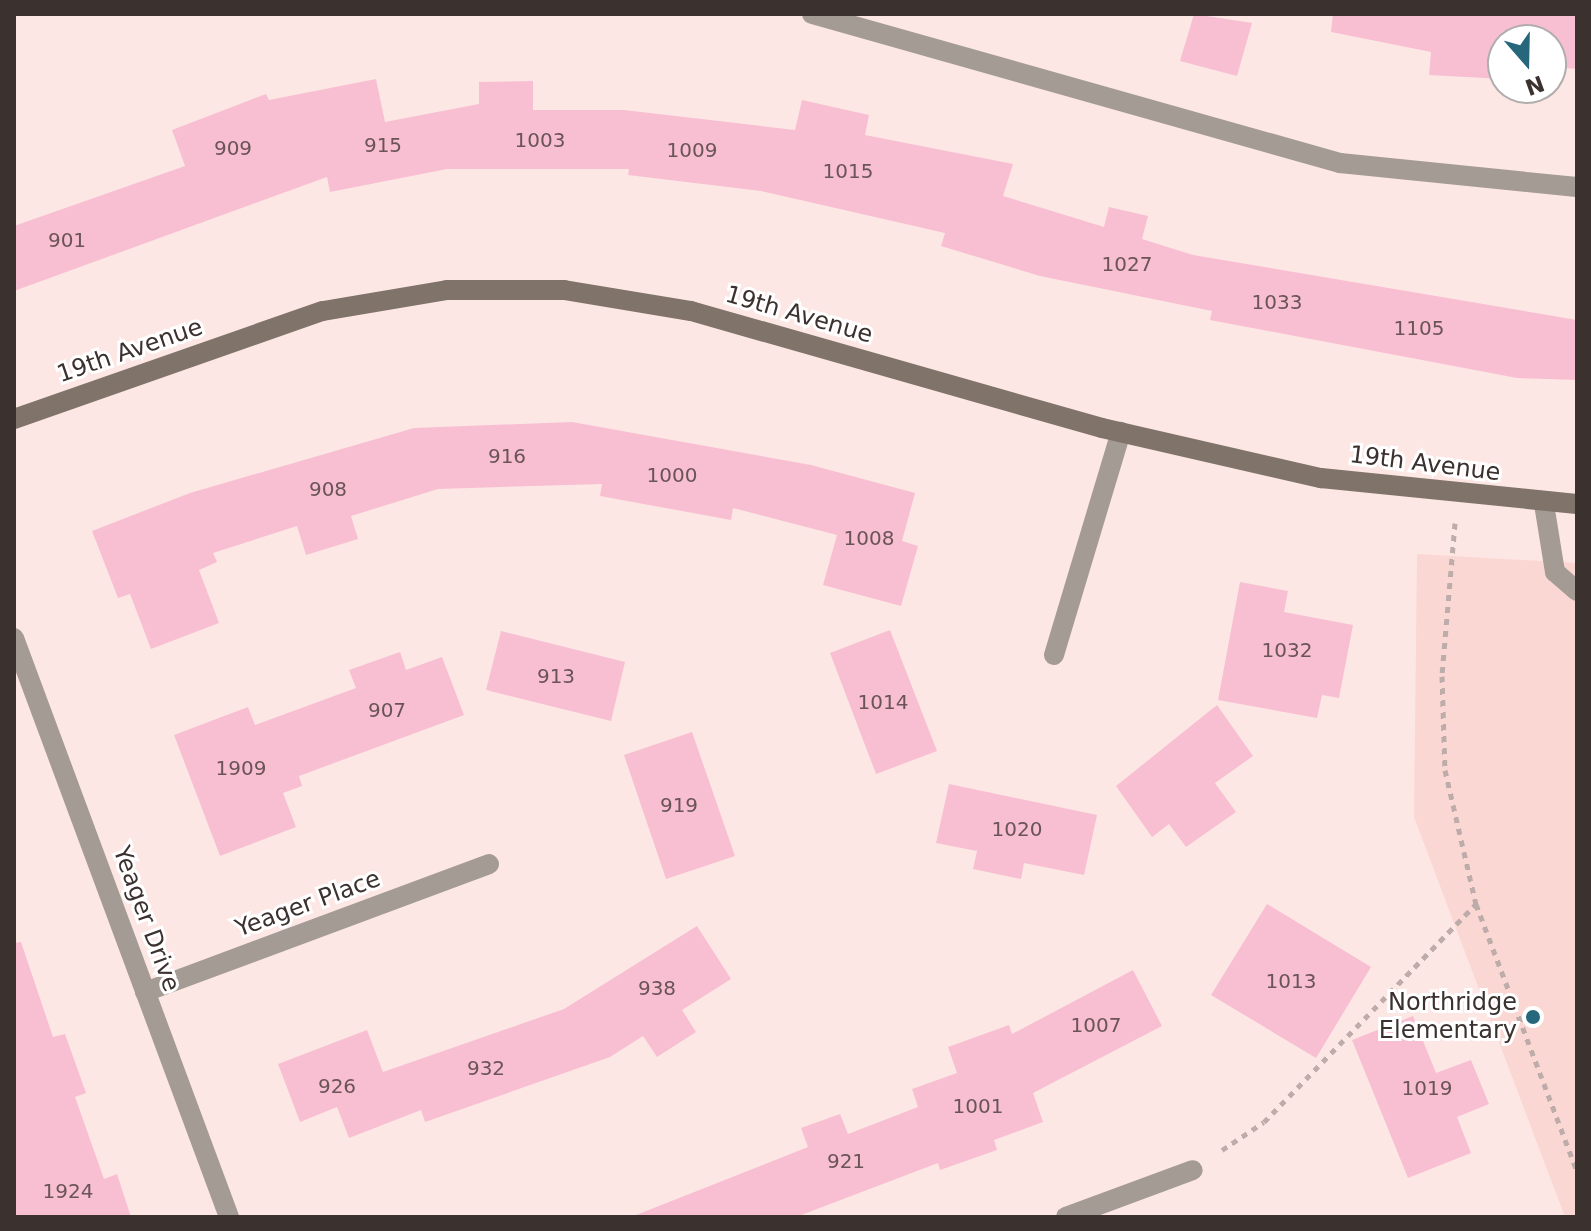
<!DOCTYPE html>
<style>
body{margin:0}
#map{position:relative;width:1591px;height:1231px;overflow:hidden;background:#fde7e4;font-family:"DejaVu Sans",sans-serif}
div>[style]{position:absolute}
.built>*{inset:0;background:#fad7d2}
.building>*{inset:0;background:#f8bfd3}
.path>*{height:5px;margin-top:-2.5px;transform-origin:0;background:repeating-linear-gradient(90deg,#beacaa 0 6px,transparent 0 12px)}
.lane>*{height:20px;margin:-10px;padding:0 10px;transform-origin:10px;border-radius:10px;background:#a39b94}
.street>*{height:20px;margin:-10px;padding:0 10px;transform-origin:10px;border-radius:10px;background:#a39b94}
.secondary>*{height:20px;margin:-10px;padding:0 10px;transform-origin:10px;border-radius:10px;background:#7f736a}
.dots>*{width:22px;height:22px;translate:-50% -50%;box-sizing:border-box;border:4px solid #fff;border-radius:50%}
span{translate:-50% -50%;white-space:nowrap;text-align:center;line-height:1.15;-webkit-text-stroke:6px #fff;paint-order:stroke}
.number-label{font-size:20px;color:#6a5458}
.number-label span{-webkit-text-stroke-width:0}
.street-label{font-size:24px;color:#3b312f}
.poi-label{font-size:24px;color:#3b312f}
.right{translate:-100% -50%;text-align:right}
.frame{position:absolute;inset:0;border:16px solid #3b312f;pointer-events:none}
.north{position:absolute;left:1487px;top:24px;width:80px;height:80px;box-sizing:border-box;background:#fff;border:2px solid #b1adac;border-radius:50%;rotate:160deg;font-size:22px;font-weight:700;line-height:32px;text-align:center;color:#3b312f}
.north::after{content:'';display:block;margin:auto;width:28px;height:36px;background:#26677b;clip-path:polygon(50% 0,100% 100%,50% 72%,0 100%)}
</style>
<div id="map">
<div class="built">
<i style="clip-path:polygon(1417px 554px,1577px 563px,1577px 1217px,1565px 1217px,1414px 817px)"></i>
</div>
<div class="building">
<i style="clip-path:polygon(1194px 14px,1252px 23px,1237px 76px,1180px 61px)"></i>
<i style="clip-path:polygon(1333px 14px,1577px 14px,1577px 69px,1551px 67px,1551px 40px,1503px 40px,1503px 79px,1429px 75px,1431px 52px,1331px 32px)"></i>
<i style="clip-path:polygon(376px 79px,385px 122px,479px 104px,479px 82px,533px 81px,533px 110px,624px 110px,795px 130px,802px 100px,869px 115px,865px 135px,1013px 164px,1003px 196px,1104px 227px,1109px 207px,1148px 216px,1142px 239px,1193px 255px,1577px 320px,1577px 380px,1517px 378px,1210px 320px,1212px 311px,1040px 276px,941px 246px,945px 233px,761px 191px,628px 175px,629px 169px,447px 169px,330px 192px,327px 177px,14px 291px,14px 226px,185px 166px,172px 130px,266px 94px,269px 100px)"></i>
<i style="clip-path:polygon(572px 422px,811px 465px,915px 493px,902px 541px,918px 546px,901px 606px,823px 585px,837px 535px,733px 508px,731px 520px,600px 496px,602px 484px,438px 489px,351px 516px,358px 539px,306px 555px,297px 526px,213px 553px,217px 562px,199px 570px,219px 623px,151px 649px,130px 594px,118px 598px,92px 531px,190px 493px,414px 428px)"></i>
<i style="clip-path:polygon(1240px 582px,1288px 591px,1284px 612px,1353px 625px,1339px 698px,1322px 695px,1317px 718px,1218px 700px)"></i>
<i style="clip-path:polygon(890px 630px,937px 751px,876px 774px,830px 653px)"></i>
<i style="clip-path:polygon(501px 631px,625px 662px,611px 721px,486px 690px)"></i>
<i style="clip-path:polygon(400px 652px,406px 670px,442px 657px,464px 715px,299px 776px,302px 786px,283px 793px,296px 827px,220px 856px,174px 735px,248px 707px,255px 725px,356px 688px,349px 670px)"></i>
<i style="clip-path:polygon(1217px 705px,1253px 756px,1215px 783px,1236px 812px,1186px 847px,1169px 824px,1152px 837px,1116px 786px)"></i>
<i style="clip-path:polygon(692px 732px,735px 856px,666px 879px,624px 755px)"></i>
<i style="clip-path:polygon(949px 784px,1097px 815px,1084px 875px,1024px 863px,1021px 879px,973px 869px,977px 851px,936px 843px)"></i>
<i style="clip-path:polygon(1267px 904px,1371px 967px,1316px 1058px,1211px 995px)"></i>
<i style="clip-path:polygon(697px 926px,731px 979px,682px 1010px,696px 1032px,657px 1057px,643px 1036px,610px 1057px,425px 1122px,421px 1110px,349px 1138px,337px 1107px,300px 1122px,278px 1064px,367px 1030px,383px 1072px,564px 1009px)"></i>
<i style="clip-path:polygon(21px 942px,53px 1037px,65px 1034px,86px 1093px,75px 1097px,104px 1179px,117px 1174px,131px 1217px,14px 1217px,14px 943px)"></i>
<i style="clip-path:polygon(1133px 970px,1162px 1026px,1033px 1093px,1043px 1122px,994px 1140px,997px 1150px,940px 1170px,938px 1163px,796px 1217px,631px 1217px,808px 1147px,801px 1128px,840px 1114px,848px 1134px,918px 1107px,912px 1089px,957px 1073px,948px 1047px,1009px 1025px,1012px 1034px)"></i>
<i style="clip-path:polygon(1413px 1016px,1436px 1073px,1471px 1060px,1489px 1104px,1457px 1117px,1471px 1153px,1408px 1178px,1352px 1040px)"></i>
</div>
<div class="path">
<i style="left:1455px;top:523px;width:154px;rotate:94.9deg"></i>
<i style="left:1442px;top:676px;width:94px;rotate:88.2deg"></i>
<i style="left:1445px;top:770px;width:138px;rotate:77deg"></i>
<i style="left:1476px;top:904px;width:285px;rotate:69.3deg"></i>
<i style="left:1222px;top:1150px;width:50px;rotate:-33.7deg"></i>
<i style="left:1264px;top:1122px;width:304px;rotate:-45.8deg"></i>
</div>
<div class="lane">
<i style="left:812px;top:14px;width:549px;rotate:15.76deg"></i>
<i style="left:1340px;top:163px;width:238px;rotate:5.8deg"></i>
<i style="left:1544px;top:504px;width:69px;rotate:80.8deg"></i>
<i style="left:1555px;top:572px;width:29px;rotate:41deg"></i>
</div>
<div class="street">
<i style="left:14px;top:638px;width:618px;rotate:69.63deg"></i>
<i style="left:1054px;top:655px;width:233px;rotate:-73.3deg"></i>
<i style="left:145px;top:992px;width:367px;rotate:-20.4deg"></i>
<i style="left:1066px;top:1217px;width:135px;rotate:-20.3deg"></i>
</div>
<div class="secondary">
<i style="left:14px;top:419px;width:327px;rotate:-19.3deg"></i>
<i style="left:323px;top:311px;width:126px;rotate:-9.6deg"></i>
<i style="left:447px;top:290px;width:117px"></i>
<i style="left:564px;top:290px;width:129px;rotate:9.4deg"></i>
<i style="left:691px;top:311px;width:427px;rotate:15.9deg"></i>
<i style="left:1102px;top:428px;width:225px;rotate:12.9deg"></i>
<i style="left:1321px;top:478px;width:257px;rotate:5.8deg"></i>
</div>
<div class="dots">
<i style="left:1533px;top:1017px;background:#26677b"></i>
</div>
<div class="number-label">
<span style="left:540px;top:140px">1003</span>
<span style="left:383px;top:145px">915</span>
<span style="left:233px;top:148px">909</span>
<span style="left:692px;top:150px">1009</span>
<span style="left:848px;top:171px">1015</span>
<span style="left:67px;top:240px">901</span>
<span style="left:1127px;top:264px">1027</span>
<span style="left:1277px;top:302px">1033</span>
<span style="left:1419px;top:328px">1105</span>
<span style="left:507px;top:456px">916</span>
<span style="left:672px;top:475px">1000</span>
<span style="left:328px;top:489px">908</span>
<span style="left:869px;top:538px">1008</span>
<span style="left:1287px;top:650px">1032</span>
<span style="left:556px;top:676px">913</span>
<span style="left:883px;top:702px">1014</span>
<span style="left:387px;top:710px">907</span>
<span style="left:241px;top:768px">1909</span>
<span style="left:679px;top:805px">919</span>
<span style="left:1017px;top:829px">1020</span>
<span style="left:1291px;top:981px">1013</span>
<span style="left:657px;top:988px">938</span>
<span style="left:1096px;top:1025px">1007</span>
<span style="left:486px;top:1068px">932</span>
<span style="left:337px;top:1086px">926</span>
<span style="left:1427px;top:1088px">1019</span>
<span style="left:978px;top:1106px">1001</span>
<span style="left:846px;top:1161px">921</span>
<span style="left:68px;top:1191px">1924</span>
</div>
<div class="street-label">
<span style="left:799px;top:315px;rotate:16deg">19th Avenue</span>
<span style="left:130px;top:351px;rotate:-19deg">19th Avenue</span>
<span style="left:1425px;top:464px;rotate:7deg">19th Avenue</span>
<span style="left:308px;top:904px;rotate:-20deg">Yeager Place</span>
<span style="left:146px;top:919px;rotate:70deg">Yeager Drive</span>
</div>
<div class="poi-label">
<span class="right" style="left:1517px;top:1017px">Northridge<br>Elementary</span>
</div>
<div class="frame"></div>
<div class="north">N</div>
</div>
